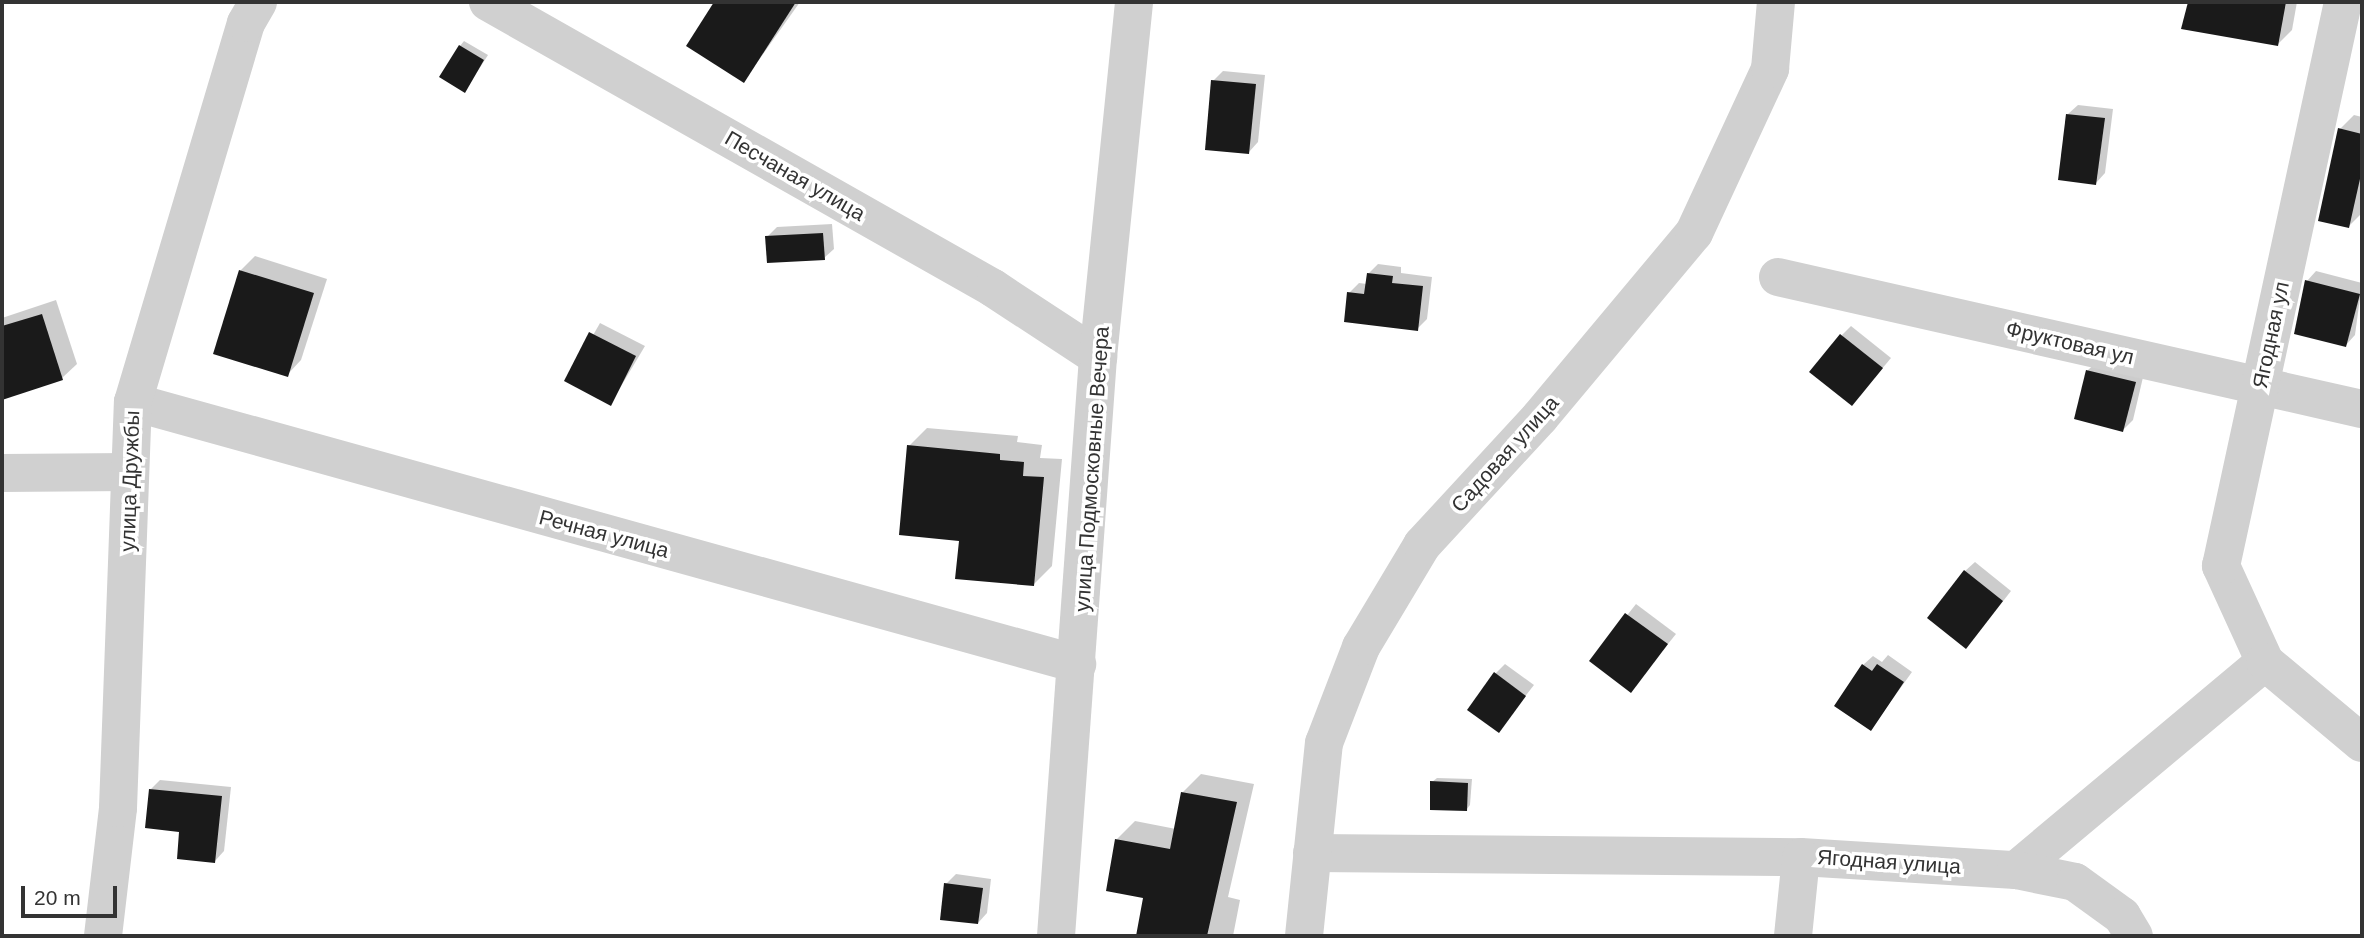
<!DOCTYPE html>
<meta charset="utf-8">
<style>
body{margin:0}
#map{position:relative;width:2364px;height:938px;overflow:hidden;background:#fff;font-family:Helvetica,sans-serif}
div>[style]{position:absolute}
.shadow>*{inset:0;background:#0003}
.building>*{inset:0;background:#1a1a1a}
.minor>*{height:38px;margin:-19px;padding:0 19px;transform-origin:19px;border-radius:19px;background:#d0d0d0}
span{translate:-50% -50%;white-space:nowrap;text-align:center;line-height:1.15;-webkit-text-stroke:7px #fff;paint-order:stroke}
.street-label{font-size:21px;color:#333}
.frame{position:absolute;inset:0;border:4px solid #333;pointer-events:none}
.scale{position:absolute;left:21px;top:886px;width:96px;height:32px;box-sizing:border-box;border:4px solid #333;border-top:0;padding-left:9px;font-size:21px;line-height:24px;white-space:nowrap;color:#333;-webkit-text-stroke:5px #fff;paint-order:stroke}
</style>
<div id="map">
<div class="shadow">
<i style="clip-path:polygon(717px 2px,800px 2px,744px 81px,689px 45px)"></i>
<i style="clip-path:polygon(2189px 2px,2297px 2px,2292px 30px,2278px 44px,2184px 28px)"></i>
<i style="clip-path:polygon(464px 41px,488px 55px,465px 91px,460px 46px)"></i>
<i style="clip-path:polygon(1223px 71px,1265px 75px,1258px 142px,1249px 152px,1213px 81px)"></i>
<i style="clip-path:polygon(2078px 105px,2113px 109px,2105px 173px,2096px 183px,2068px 114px)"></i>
<i style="clip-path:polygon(2354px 115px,2362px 117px,2362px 213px,2349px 226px,2340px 129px)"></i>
<i style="clip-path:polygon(832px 224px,834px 249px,824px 258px,767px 237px,777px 227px)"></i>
<i style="clip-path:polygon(255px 256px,327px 279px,301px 360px,287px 375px,215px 352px,241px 270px)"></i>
<i style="clip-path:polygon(1378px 264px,1401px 267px,1401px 273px,1432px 277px,1427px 319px,1417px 329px,1349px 293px,1359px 283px,1367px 284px,1368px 274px)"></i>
<i style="clip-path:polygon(2316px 271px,2362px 283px,2355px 335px,2346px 345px,2307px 281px)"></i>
<i style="clip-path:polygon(56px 300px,77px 364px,62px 378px,2px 398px,2px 318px)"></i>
<i style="clip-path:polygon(600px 323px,645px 346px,611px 403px,567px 381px)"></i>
<i style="clip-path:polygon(1851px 326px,1891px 358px,1861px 394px,1842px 335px)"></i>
<i style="clip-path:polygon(2098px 361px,2144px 373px,2133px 420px,2123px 430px,2076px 418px,2088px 370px)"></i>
<i style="clip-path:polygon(927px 428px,1018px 436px,1017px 442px,1042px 445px,1040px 458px,1062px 459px,1052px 566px,1034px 584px,961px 539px,909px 446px)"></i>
<i style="clip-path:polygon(1975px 562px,2011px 591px,1975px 637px,1965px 571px)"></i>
<i style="clip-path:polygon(1636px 604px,1676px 634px,1631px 690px,1591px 661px)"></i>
<i style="clip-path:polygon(1888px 655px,1912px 672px,1871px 729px,1863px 665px,1873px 656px,1882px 662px)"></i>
<i style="clip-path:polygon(1505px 664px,1534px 685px,1498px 731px,1495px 674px)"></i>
<i style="clip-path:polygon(1201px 774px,1254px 784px,1228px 897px,1240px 900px,1233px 936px,1137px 936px,1145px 896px,1117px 839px,1135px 821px,1176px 829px,1182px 793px)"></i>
<i style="clip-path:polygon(1437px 778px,1472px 779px,1470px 805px,1466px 810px,1432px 782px)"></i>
<i style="clip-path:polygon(160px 780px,231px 787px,224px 851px,215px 861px,151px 789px)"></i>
<i style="clip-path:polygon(956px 874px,991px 879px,987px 913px,978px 923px,946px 884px)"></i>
</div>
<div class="building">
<i style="clip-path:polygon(714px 2px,796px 2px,744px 83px,686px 46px)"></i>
<i style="clip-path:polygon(2188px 2px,2286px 2px,2278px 46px,2181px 29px)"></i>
<i style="clip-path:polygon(459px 45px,484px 60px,465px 93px,439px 77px)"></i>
<i style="clip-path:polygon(1211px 80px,1256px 84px,1249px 154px,1205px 150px)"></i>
<i style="clip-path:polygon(2066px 114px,2105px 118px,2096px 185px,2058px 180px)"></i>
<i style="clip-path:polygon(2338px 128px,2362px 134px,2362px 170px,2349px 228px,2318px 221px)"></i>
<i style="clip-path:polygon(823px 233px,825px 260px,767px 263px,765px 236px)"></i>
<i style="clip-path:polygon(239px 270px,314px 293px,288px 377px,213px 354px)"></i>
<i style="clip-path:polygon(1367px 273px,1393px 276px,1392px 283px,1423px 286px,1418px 331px,1344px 322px,1347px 292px,1364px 294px)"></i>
<i style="clip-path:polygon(2305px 280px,2360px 294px,2346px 347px,2294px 334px)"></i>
<i style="clip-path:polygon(42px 314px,63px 380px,2px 400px,2px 326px)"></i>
<i style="clip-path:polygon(589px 332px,636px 356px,611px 406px,564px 381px)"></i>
<i style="clip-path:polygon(1840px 334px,1883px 368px,1852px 406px,1809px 372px)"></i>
<i style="clip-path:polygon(2086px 370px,2136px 382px,2123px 432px,2074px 419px)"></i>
<i style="clip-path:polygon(907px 445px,1000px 454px,1000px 460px,1024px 462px,1023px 476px,1044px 477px,1034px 586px,955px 579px,959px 541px,899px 535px)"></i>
<i style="clip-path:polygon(1964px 570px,2003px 601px,1966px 649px,1927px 618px)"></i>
<i style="clip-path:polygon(1625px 613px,1668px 644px,1631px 693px,1589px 661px)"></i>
<i style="clip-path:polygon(1862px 664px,1872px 671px,1877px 664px,1904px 682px,1871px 731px,1834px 706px)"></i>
<i style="clip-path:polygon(1494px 672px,1526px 696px,1499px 733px,1467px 710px)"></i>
<i style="clip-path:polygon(1430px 781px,1468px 783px,1467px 811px,1430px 810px)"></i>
<i style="clip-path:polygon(149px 789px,222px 796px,215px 863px,177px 859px,179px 832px,145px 828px)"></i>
<i style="clip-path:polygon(1181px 792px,1237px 802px,1207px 936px,1136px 936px,1143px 898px,1106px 891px,1115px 839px,1170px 849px)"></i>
<i style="clip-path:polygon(944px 883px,983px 888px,978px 924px,940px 920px)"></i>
</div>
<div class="minor">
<i style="left:488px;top:2px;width:580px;rotate:29.52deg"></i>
<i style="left:993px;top:288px;width:126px;rotate:33.3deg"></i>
<i style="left:1778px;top:277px;width:599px;rotate:12.74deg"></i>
<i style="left:133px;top:402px;width:980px;rotate:15.51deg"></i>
<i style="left:2px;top:473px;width:128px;rotate:-0.4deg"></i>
<i style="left:2265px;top:662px;width:106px;rotate:-114.6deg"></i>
<i style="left:2221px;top:566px;width:577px;rotate:-77.79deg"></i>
<i style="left:1312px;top:853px;width:489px;rotate:0.5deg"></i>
<i style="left:1801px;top:857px;width:215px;rotate:3.5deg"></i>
<i style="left:2016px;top:870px;width:324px;rotate:-39.9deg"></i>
<i style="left:2265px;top:662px;width:126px;rotate:39.9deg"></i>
<i style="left:2016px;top:870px;width:60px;rotate:11.5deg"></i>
<i style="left:2075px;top:882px;width:58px;rotate:35.9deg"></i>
<i style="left:2122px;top:916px;width:23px;rotate:59deg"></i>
<i style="left:103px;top:936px;width:129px;rotate:-83.3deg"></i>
<i style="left:118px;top:808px;width:406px;rotate:-87.9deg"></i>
<i style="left:133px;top:402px;width:395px;rotate:-73.4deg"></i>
<i style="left:246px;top:23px;width:24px;rotate:-60deg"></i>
<i style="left:1056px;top:936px;width:581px;rotate:-85.85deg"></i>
<i style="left:1098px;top:357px;width:357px;rotate:-84.2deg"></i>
<i style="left:1304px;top:936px;width:194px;rotate:-84.1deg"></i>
<i style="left:1324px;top:743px;width:103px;rotate:-68.9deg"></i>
<i style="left:1361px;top:647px;width:119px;rotate:-59.1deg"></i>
<i style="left:1422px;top:545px;width:174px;rotate:-47.3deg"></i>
<i style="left:1540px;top:417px;width:240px;rotate:-50.1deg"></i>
<i style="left:1694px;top:233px;width:181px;rotate:-65.1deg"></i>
<i style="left:1770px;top:69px;width:67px;rotate:-84.9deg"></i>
<i style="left:1793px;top:936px;width:79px;rotate:-84.2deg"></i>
</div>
<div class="street-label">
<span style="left:795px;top:176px;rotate:30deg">Песчаная улица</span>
<span style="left:2271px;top:335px;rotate:-78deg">Ягодная ул</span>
<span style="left:2070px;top:343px;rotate:13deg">Фруктовая ул</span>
<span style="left:1505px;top:454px;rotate:-48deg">Садовая улица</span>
<span style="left:1092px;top:469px;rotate:-86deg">улица Подмосковные Вечера</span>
<span style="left:130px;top:481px;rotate:-88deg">улица Дружбы</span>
<span style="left:604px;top:534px;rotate:15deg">Речная улица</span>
<span style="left:1889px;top:862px;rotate:4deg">Ягодная улица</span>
</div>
<div class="frame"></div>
<div class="scale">20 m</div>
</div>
